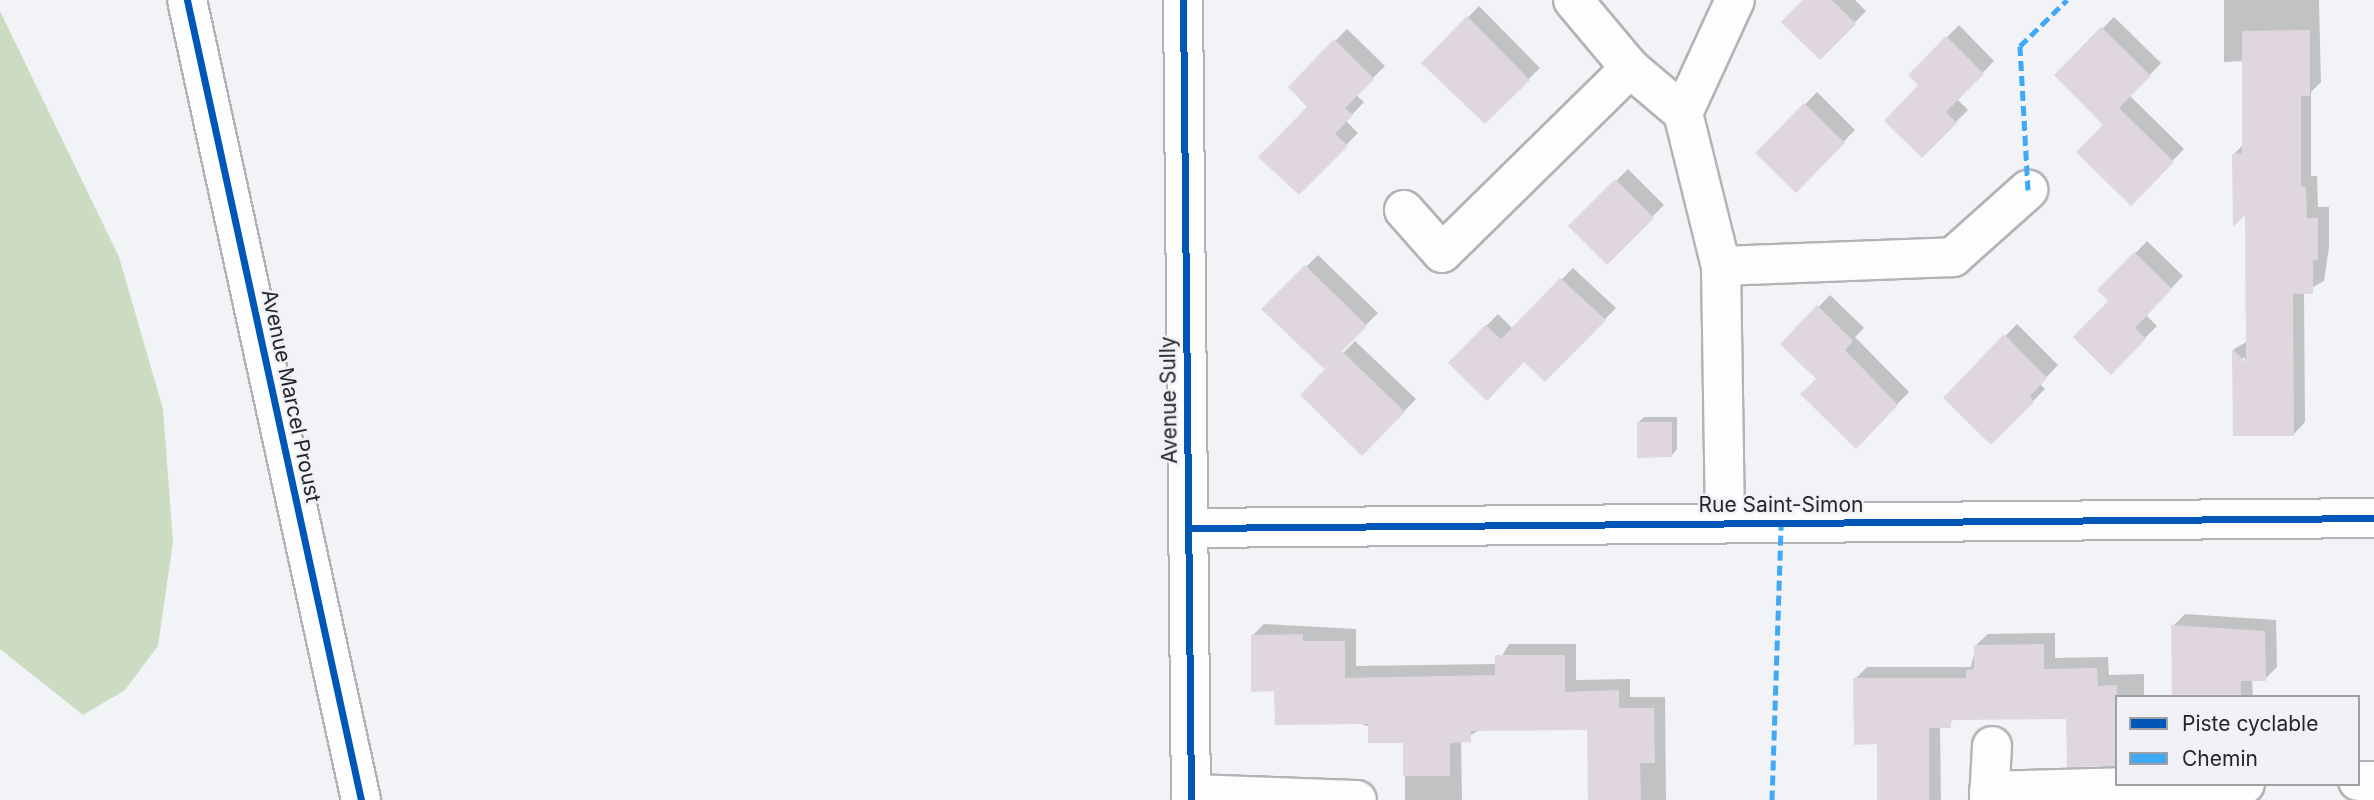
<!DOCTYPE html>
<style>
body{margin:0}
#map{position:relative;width:2374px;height:800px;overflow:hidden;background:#f1f3f6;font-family:Inter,sans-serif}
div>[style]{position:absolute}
.green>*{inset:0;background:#ccdcc3}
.shadow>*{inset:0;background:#0003}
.building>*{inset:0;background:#e0d6dd}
.roads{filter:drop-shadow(2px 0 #b2b3b5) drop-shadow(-2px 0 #b2b3b5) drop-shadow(0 2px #b2b3b5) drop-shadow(0 -2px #b2b3b5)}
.minor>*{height:38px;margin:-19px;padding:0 19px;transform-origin:19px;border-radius:19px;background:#fdfdfe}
.quiet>*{height:5px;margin-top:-2.5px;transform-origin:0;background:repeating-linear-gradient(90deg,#3fa9f5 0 10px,transparent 0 15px)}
.cycleway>*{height:7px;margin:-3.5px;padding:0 3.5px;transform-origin:3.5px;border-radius:3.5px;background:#0057b8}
span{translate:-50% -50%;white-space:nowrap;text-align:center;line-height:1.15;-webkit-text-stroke:5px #f0f2f7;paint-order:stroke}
.street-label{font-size:21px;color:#252628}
.legend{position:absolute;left:2115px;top:695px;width:245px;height:91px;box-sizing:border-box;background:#f0f2f7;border:2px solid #9fa0a4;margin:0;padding:9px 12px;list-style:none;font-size:21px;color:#252628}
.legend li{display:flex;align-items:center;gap:14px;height:35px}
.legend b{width:35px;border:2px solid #9fa0a4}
</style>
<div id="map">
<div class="green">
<i style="clip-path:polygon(0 11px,119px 257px,163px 409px,173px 542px,158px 646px,125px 690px,83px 715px,0 649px)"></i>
</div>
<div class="shadow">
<i style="clip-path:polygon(1806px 0,1855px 0,1866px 11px,1820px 58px)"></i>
<i style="clip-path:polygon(evenodd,2224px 0,2319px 0,2321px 82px,2311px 92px,2311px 176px,2317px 176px,2318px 207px,2329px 207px,2329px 247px,2324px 281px,2304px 292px,2305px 422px,2294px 434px,2235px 434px,2234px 349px,2248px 341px,2246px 212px,2234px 154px,2244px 144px,2244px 61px,2224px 62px,2224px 0,2243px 357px,2254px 367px,2243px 362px,2243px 357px)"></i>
<i style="clip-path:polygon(1479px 6px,1540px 68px,1485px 121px,1424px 63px)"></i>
<i style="clip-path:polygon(2114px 17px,2161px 63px,2130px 96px,2184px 149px,2131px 203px,2106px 125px,2056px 75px)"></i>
<i style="clip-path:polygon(1959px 25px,1994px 61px,1957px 99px,1968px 110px,1922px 156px,1921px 85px,1910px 75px)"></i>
<i style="clip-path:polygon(1347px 29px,1385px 66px,1356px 95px,1364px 102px,1346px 121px,1358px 133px,1299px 193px,1310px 107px,1290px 87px)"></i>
<i style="clip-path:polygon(1817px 92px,1855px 130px,1796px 190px,1758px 153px)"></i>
<i style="clip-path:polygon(1628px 169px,1664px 205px,1607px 262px,1571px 226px)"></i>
<i style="clip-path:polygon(2147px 241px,2183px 276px,2146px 315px,2157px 326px,2111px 372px,2110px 301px,2100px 290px)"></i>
<i style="clip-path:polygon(1318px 255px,1378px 313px,1324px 367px,1264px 309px)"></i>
<i style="clip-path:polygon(1573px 268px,1616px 308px,1545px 380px,1524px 360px,1450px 363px,1498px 314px,1513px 329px)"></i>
<i style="clip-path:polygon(1830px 295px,1864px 328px,1855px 337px,1909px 392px,1856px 446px,1818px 379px,1783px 344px)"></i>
<i style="clip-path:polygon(2017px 324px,2058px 365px,2040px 384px,2045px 389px,1991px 443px,1945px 398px)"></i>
<i style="clip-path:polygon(1355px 341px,1416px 399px,1362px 454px,1302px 395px)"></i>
<i style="clip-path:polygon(1644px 417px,1677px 417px,1677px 449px,1672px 455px,1638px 423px)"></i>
<i style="clip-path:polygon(2185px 614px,2276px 620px,2277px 667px,2265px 679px,2252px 679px,2253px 697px,2174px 697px,2173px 626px)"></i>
<i style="clip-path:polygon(1264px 624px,1356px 629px,1356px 666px,1497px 664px,1509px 644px,1576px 644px,1576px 680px,1630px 679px,1630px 697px,1665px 697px,1666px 800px,1589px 800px,1589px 728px,1482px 729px,1461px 740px,1462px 800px,1405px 800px,1405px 741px,1276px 690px,1252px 636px)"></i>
<i style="clip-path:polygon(2055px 633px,2055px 658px,2108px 657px,2109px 675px,2144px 674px,2144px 697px,2117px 697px,2068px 717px,1958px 718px,1940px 726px,1941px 800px,1879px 800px,1878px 742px,1855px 679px,1867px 667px,1971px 667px,1976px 645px,1988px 634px)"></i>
</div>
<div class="building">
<i style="clip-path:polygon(1803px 0,1832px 0,1856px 24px,1820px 60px,1781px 22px)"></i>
<i style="clip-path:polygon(1467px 16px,1530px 80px,1485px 124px,1421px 63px)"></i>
<i style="clip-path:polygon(2101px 27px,2151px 76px,2119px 108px,2174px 162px,2131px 206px,2076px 152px,2103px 125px,2054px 75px)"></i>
<i style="clip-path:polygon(2310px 30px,2310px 96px,2301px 96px,2301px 187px,2306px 187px,2307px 218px,2318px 218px,2318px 260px,2313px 260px,2313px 294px,2293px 294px,2294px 436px,2233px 436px,2232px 349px,2246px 362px,2245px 215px,2233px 227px,2232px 154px,2242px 153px,2242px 31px)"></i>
<i style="clip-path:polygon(1946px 36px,1984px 74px,1946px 112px,1957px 123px,1922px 158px,1884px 121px,1918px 85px,1908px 75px)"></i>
<i style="clip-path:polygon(1334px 39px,1374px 79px,1345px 108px,1353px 115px,1335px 134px,1348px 146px,1299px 195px,1258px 157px,1307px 107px,1288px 87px)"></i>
<i style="clip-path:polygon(1804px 103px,1845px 143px,1796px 193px,1755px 153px)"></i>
<i style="clip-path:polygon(1615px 179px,1654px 218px,1607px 265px,1568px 226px)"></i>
<i style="clip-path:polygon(2134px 252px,2172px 289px,2135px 328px,2146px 339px,2111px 375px,2073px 337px,2108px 301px,2097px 290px)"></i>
<i style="clip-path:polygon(1305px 265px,1367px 326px,1324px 369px,1261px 309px)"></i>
<i style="clip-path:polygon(1560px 278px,1606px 320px,1545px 382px,1524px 362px,1487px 401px,1448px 363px,1485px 325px,1501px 339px)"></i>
<i style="clip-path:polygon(1817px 305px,1853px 341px,1845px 350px,1898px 405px,1856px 449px,1800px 394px,1816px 379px,1780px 344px)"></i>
<i style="clip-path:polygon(2004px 334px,2047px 378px,2030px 396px,2034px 402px,1991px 445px,1943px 398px)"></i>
<i style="clip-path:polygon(1342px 351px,1405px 412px,1362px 456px,1300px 395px)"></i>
<i style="clip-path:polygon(1637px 422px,1672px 422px,1672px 457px,1637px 458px)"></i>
<i style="clip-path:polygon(2171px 625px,2265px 631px,2266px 681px,2241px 681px,2241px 697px,2172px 697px)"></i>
<i style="clip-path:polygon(1303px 634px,1303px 641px,1345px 641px,1345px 678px,1495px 675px,1495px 655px,1565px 655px,1565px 692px,1619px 690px,1619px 708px,1654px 708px,1655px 763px,1640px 763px,1641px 800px,1588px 800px,1587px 730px,1471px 731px,1471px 742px,1450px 743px,1450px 776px,1403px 776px,1403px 743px,1368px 743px,1368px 724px,1275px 725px,1274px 691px,1251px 692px,1251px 635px)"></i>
<i style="clip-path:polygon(2044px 644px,2044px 669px,2097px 668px,2098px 686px,2117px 685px,2117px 766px,2067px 767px,2066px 719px,1951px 720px,1951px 728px,1929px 728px,1929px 800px,1877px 800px,1877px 744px,1854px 745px,1853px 678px,1966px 678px,1966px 670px,1974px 669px,1974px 645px)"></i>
</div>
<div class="roads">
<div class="minor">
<i style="left:187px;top:0;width:819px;rotate:77.73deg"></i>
<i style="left:1183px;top:0;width:800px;rotate:89.43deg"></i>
<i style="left:1573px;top:0;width:89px;rotate:50deg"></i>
<i style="left:1630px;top:68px;width:70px;rotate:40.3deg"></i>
<i style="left:1683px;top:113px;width:158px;rotate:76.1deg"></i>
<i style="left:1721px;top:266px;width:256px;rotate:89.1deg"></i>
<i style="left:1683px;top:113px;width:124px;rotate:-65.3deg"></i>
<i style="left:1404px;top:210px;width:57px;rotate:48.5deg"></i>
<i style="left:1442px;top:253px;width:264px;rotate:-44.5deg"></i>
<i style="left:1721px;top:266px;width:232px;rotate:-2.2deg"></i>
<i style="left:1953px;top:257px;width:101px;rotate:-41.8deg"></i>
<i style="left:1188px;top:528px;width:1186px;rotate:-0.48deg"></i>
<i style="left:2358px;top:781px;width:16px"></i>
<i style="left:1989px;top:791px;width:256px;rotate:-1.6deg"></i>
<i style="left:1191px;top:794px;width:166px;rotate:2.1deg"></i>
<i style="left:1989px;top:800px;width:54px;rotate:-86.8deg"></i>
</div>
</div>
<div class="quiet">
<i style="left:2028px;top:190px;width:144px;rotate:-93.2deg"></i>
<i style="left:2020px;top:46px;width:66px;rotate:-44.4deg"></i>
<i style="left:1772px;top:800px;width:278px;rotate:-88.1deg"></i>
</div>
<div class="cycleway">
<i style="left:187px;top:0;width:819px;rotate:77.73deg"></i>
<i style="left:1183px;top:0;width:800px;rotate:89.43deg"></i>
<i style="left:1188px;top:528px;width:1186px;rotate:-0.48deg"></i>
</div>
<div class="street-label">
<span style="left:291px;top:396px;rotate:78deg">Avenue Marcel Proust</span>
<span style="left:1169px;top:400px;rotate:-91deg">Avenue Sully</span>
<span style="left:1781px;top:505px">Rue Saint-Simon</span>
</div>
<ul class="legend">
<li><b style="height:9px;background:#0057b8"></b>Piste cyclable</li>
<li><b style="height:9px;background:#3fa9f5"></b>Chemin</li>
</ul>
</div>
